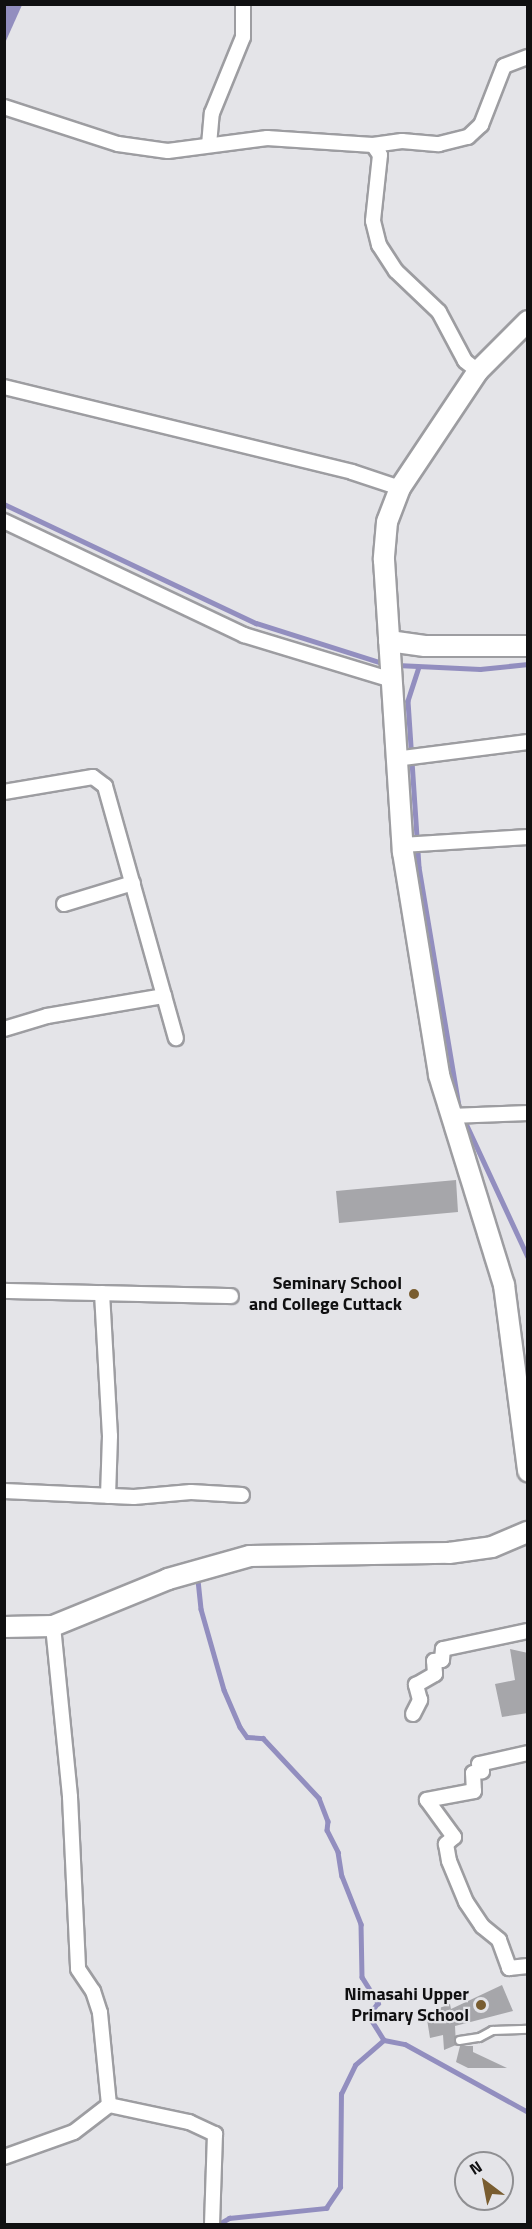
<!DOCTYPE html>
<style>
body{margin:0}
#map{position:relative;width:532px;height:2229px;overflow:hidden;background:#e4e4e8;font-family:"Titillium Web",sans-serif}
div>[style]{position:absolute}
.water>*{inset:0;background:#928ebf}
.stream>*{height:4.5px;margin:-2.25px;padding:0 2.25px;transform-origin:2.25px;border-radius:2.25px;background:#928ebf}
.building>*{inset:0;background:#a6a6aa}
.roads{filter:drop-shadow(2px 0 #9d9da1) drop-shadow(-2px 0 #9d9da1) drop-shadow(0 2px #9d9da1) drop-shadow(0 -2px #9d9da1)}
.lane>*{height:7px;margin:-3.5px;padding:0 3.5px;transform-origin:3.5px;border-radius:3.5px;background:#fff}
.street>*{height:14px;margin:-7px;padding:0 7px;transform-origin:7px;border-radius:7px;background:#fff}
.secondary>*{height:20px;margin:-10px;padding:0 10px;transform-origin:10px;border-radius:10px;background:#fff}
.dots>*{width:16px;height:16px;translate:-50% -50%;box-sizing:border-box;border:3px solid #e4e4e8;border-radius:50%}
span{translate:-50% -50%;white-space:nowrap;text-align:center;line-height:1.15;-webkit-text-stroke:4.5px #e4e4e8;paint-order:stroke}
.poi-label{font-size:18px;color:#101011;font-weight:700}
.right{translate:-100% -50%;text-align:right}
.frame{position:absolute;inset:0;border:6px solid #101011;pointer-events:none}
.north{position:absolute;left:454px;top:2151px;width:60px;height:60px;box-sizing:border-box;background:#e4e4e8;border:2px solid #8f8f92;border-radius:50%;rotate:328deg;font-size:16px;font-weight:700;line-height:24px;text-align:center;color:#101011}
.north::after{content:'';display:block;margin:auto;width:21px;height:27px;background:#795d30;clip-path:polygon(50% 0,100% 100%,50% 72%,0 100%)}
</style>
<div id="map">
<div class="water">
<i style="clip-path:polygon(5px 4px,22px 5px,5px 43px,4px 5px)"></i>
</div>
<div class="stream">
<i style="left:4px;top:504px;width:279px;rotate:25.3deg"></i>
<i style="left:256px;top:623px;width:135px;rotate:17.6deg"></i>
<i style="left:397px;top:665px;width:83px;rotate:2.8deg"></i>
<i style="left:480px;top:669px;width:48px;rotate:-5.9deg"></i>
<i style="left:419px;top:667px;width:36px;rotate:108deg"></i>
<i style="left:408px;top:701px;width:166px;rotate:86.2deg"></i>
<i style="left:419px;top:867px;width:242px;rotate:80.5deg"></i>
<i style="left:463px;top:1117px;width:154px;rotate:65.1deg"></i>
<i style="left:198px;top:1580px;width:29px;rotate:84deg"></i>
<i style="left:201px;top:1609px;width:84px;rotate:74.1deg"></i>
<i style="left:224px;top:1690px;width:40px;rotate:66.6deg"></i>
<i style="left:240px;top:1727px;width:12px;rotate:55deg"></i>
<i style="left:247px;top:1737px;width:16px;rotate:4deg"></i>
<i style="left:263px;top:1738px;width:82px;rotate:47deg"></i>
<i style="left:319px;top:1798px;width:25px;rotate:69deg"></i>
<i style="left:328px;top:1821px;width:9px;rotate:96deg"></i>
<i style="left:327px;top:1830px;width:25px;rotate:63deg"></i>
<i style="left:338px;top:1852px;width:24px;rotate:81deg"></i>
<i style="left:342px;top:1876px;width:52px;rotate:68.4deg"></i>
<i style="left:361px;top:1924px;width:53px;rotate:88.9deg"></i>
<i style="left:362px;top:1977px;width:31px;rotate:58deg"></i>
<i style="left:378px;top:2003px;width:16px;rotate:125deg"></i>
<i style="left:369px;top:2016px;width:28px;rotate:58deg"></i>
<i style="left:219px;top:2224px;width:12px;rotate:-31deg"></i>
<i style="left:229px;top:2218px;width:98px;rotate:-5.9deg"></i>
<i style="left:326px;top:2208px;width:25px;rotate:-56deg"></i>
<i style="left:340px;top:2187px;width:93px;rotate:-89.4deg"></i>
<i style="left:341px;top:2094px;width:32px;rotate:-64deg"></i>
<i style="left:355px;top:2065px;width:38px;rotate:-41deg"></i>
<i style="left:384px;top:2040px;width:21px;rotate:11deg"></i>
<i style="left:405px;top:2044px;width:141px;rotate:28.9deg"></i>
</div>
<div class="building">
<i style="clip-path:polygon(456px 1180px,458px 1212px,339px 1223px,336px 1191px)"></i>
<i style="clip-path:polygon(510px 1649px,528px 1653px,528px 1713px,502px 1717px,495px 1684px,515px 1680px)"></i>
<i style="clip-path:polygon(502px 1985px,513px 2011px,455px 2026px,456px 2045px,444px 2050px,443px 2035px,430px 2038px,426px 2013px,450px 2004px,451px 2009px)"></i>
<i style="clip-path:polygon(460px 2046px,473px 2046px,473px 2052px,507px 2068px,468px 2068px,456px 2062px)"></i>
</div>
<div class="roads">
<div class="lane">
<i style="left:459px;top:2040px;width:20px;rotate:-9deg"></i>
<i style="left:479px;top:2037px;width:15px;rotate:-28deg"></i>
<i style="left:492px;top:2030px;width:36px;rotate:-2deg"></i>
</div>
<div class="street">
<i style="left:4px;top:107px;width:120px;rotate:18deg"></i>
<i style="left:118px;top:144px;width:50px;rotate:8deg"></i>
<i style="left:168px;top:151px;width:100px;rotate:-7.5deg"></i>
<i style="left:267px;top:138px;width:106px;rotate:3.8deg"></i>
<i style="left:373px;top:145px;width:12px;rotate:55deg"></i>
<i style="left:380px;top:155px;width:66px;rotate:96.1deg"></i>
<i style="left:373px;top:221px;width:25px;rotate:76deg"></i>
<i style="left:379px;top:245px;width:31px;rotate:57deg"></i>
<i style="left:396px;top:271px;width:59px;rotate:43.6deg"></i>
<i style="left:439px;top:312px;width:55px;rotate:62deg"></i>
<i style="left:465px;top:361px;width:16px;rotate:38deg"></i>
<i style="left:209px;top:145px;width:32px;rotate:-85deg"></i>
<i style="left:212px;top:113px;width:82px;rotate:-67.8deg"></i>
<i style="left:243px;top:37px;width:33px;rotate:-90deg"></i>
<i style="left:373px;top:145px;width:29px;rotate:-8deg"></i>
<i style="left:402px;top:141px;width:37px;rotate:5deg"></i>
<i style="left:439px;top:144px;width:30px;rotate:-14deg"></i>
<i style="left:468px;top:137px;width:18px;rotate:-43deg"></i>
<i style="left:481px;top:125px;width:63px;rotate:-68.7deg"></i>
<i style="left:504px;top:66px;width:26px;rotate:-21deg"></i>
<i style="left:4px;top:387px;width:358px;rotate:13.7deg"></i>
<i style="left:352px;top:472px;width:51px;rotate:18.4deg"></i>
<i style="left:4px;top:521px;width:266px;rotate:25.4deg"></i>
<i style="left:244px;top:635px;width:152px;rotate:16.9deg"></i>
<i style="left:395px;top:759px;width:134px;rotate:-7.3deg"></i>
<i style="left:4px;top:792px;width:90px;rotate:-9.6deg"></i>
<i style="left:93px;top:777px;width:15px;rotate:37deg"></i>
<i style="left:105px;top:786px;width:262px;rotate:74.3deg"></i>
<i style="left:402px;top:845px;width:126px;rotate:-3.6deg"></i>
<i style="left:64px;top:904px;width:72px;rotate:-16.9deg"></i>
<i style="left:4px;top:1029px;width:45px;rotate:-16.8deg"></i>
<i style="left:47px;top:1016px;width:119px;rotate:-9.7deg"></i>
<i style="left:451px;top:1116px;width:77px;rotate:-2.2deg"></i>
<i style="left:4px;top:1291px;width:227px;rotate:1.3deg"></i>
<i style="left:102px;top:1293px;width:143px;rotate:86.8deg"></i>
<i style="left:110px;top:1436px;width:60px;rotate:91.9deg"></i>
<i style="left:4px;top:1491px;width:130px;rotate:2.6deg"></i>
<i style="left:134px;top:1497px;width:57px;rotate:-5deg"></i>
<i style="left:191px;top:1492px;width:51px;rotate:3.4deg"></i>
<i style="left:53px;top:1626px;width:172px;rotate:84.3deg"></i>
<i style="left:70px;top:1797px;width:172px;rotate:87.3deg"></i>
<i style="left:78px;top:1969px;width:27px;rotate:56deg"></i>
<i style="left:93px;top:1991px;width:23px;rotate:72deg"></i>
<i style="left:100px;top:2013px;width:92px;rotate:84.4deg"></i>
<i style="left:109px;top:2105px;width:82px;rotate:12deg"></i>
<i style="left:189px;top:2122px;width:29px;rotate:25deg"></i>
<i style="left:215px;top:2134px;width:90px;rotate:91.9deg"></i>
<i style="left:413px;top:1714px;width:16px;rotate:-63deg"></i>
<i style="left:420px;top:1700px;width:16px;rotate:-105deg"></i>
<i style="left:416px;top:1685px;width:22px;rotate:-30deg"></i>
<i style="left:435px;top:1674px;width:13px;rotate:-94deg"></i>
<i style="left:434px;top:1661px;width:8px;rotate:-7deg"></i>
<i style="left:442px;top:1660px;width:11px;rotate:-85deg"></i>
<i style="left:443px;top:1649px;width:87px;rotate:-12deg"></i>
<i style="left:528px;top:1753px;width:50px;rotate:167.3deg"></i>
<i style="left:479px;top:1764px;width:8px;rotate:67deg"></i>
<i style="left:482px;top:1771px;width:9px;rotate:167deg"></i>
<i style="left:473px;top:1773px;width:18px;rotate:87deg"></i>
<i style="left:474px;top:1791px;width:48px;rotate:169.2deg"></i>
<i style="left:427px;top:1800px;width:46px;rotate:53.9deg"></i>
<i style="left:454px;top:1837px;width:11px;rotate:139deg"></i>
<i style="left:446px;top:1844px;width:17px;rotate:80deg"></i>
<i style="left:449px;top:1861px;width:44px;rotate:67.5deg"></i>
<i style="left:466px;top:1902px;width:29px;rotate:56deg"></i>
<i style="left:482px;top:1926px;width:22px;rotate:39deg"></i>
<i style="left:499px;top:1940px;width:30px;rotate:70deg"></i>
<i style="left:509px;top:1968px;width:19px;rotate:-6deg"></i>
<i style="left:4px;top:2157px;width:74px;rotate:-19.7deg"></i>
<i style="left:74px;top:2132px;width:44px;rotate:-37.6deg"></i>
</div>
<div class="secondary">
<i style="left:528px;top:321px;width:71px;rotate:135deg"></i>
<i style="left:478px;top:371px;width:141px;rotate:123.7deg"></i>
<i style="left:400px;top:488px;width:36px;rotate:111deg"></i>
<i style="left:387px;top:522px;width:38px;rotate:95deg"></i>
<i style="left:384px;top:560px;width:293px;rotate:86.3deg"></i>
<i style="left:403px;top:852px;width:226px;rotate:80.8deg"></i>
<i style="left:439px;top:1075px;width:220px;rotate:72.8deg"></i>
<i style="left:504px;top:1285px;width:188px;rotate:82.6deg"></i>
<i style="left:389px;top:641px;width:36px;rotate:8deg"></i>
<i style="left:425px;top:646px;width:103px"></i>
<i style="left:4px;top:1627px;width:49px;rotate:-1.2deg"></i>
<i style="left:53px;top:1626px;width:124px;rotate:-22.2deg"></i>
<i style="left:168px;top:1579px;width:85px;rotate:-15.7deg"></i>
<i style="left:250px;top:1556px;width:199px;rotate:-0.9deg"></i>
<i style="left:449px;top:1553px;width:43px;rotate:-7.9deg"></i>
<i style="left:492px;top:1547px;width:39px;rotate:-23deg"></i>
</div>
</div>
<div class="dots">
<i style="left:414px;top:1294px;background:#795d30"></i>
<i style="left:481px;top:2005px;background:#795d30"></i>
</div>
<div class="poi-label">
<span class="right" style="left:402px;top:1294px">Seminary School<br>and College Cuttack</span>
<span class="right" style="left:469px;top:2005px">Nimasahi Upper<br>Primary School</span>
</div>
<div class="frame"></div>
<div class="north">N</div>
</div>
